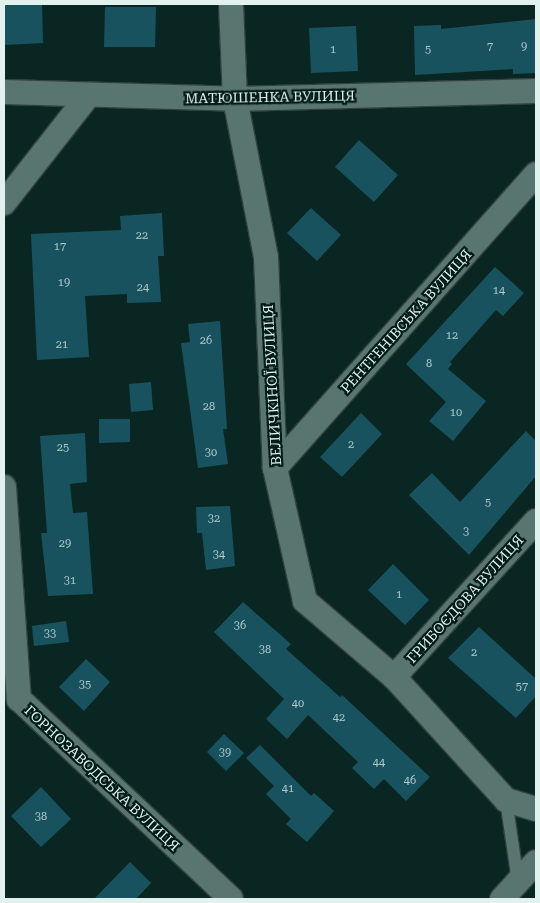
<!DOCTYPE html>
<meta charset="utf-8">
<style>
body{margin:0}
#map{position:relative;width:540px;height:903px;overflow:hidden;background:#0a2623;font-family:"Roboto Serif",serif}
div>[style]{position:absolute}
.building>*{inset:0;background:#19525f}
.roads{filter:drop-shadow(1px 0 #32413e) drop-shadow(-1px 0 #32413e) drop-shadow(0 1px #32413e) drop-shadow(0 -1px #32413e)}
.service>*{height:12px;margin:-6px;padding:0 6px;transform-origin:6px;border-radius:6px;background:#587570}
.minor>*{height:24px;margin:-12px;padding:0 12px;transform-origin:12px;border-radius:12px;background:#587570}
span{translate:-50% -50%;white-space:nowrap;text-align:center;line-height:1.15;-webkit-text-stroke:4.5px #021c19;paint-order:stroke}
.number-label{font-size:11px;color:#afc9ca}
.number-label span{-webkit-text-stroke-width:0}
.street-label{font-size:14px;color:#e1f1ee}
.frame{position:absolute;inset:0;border:5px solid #e1f1ee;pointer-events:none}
</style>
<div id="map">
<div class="building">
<i style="clip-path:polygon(4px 4px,42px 4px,43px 43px,4px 45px)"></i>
<i style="clip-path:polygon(105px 7px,156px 7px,155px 47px,104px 47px)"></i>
<i style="clip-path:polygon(536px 19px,536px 73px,513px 74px,513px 69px,415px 75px,414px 26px,441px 25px,441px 29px)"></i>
<i style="clip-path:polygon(356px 26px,358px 71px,311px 73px,309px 28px)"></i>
<i style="clip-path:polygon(359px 140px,398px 175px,374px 202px,335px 167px)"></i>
<i style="clip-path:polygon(311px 208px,341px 235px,317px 261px,287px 233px)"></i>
<i style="clip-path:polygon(162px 213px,164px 256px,158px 256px,161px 302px,127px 303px,127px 294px,85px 296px,89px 357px,37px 360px,31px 234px,121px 230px,120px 216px)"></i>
<i style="clip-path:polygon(495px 267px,524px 293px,503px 316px,496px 310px,450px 362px,452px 364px,448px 369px,486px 401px,453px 441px,429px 421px,446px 402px,406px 364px)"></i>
<i style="clip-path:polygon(220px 321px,227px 429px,223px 429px,228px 464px,198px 468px,181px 343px,190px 342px,188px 324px)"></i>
<i style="clip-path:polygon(151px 382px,153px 410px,131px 412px,129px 384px)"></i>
<i style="clip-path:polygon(361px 413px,382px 434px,342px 477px,320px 457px)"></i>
<i style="clip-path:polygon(99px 419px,130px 419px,130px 442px,99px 443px)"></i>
<i style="clip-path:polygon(526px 431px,536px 441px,536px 476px,469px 555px,409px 495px,432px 473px,460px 502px)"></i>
<i style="clip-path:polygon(85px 433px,87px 482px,70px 484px,73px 513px,87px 512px,93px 594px,48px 596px,41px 533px,47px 533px,40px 436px)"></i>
<i style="clip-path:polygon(230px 506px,235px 566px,206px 570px,202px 533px,197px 533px,196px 507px)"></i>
<i style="clip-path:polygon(393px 564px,429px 600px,405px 625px,368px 590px)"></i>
<i style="clip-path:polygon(243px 602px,291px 644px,286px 649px,340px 697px,342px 695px,430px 777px,406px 801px,384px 779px,374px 789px,352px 768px,358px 762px,308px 715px,287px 739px,266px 719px,284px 699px,214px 632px)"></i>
<i style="clip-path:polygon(66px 621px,69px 642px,34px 646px,32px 626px)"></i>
<i style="clip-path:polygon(479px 627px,536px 679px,536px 696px,516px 718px,448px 658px)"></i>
<i style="clip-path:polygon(86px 659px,110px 682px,84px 711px,59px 687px)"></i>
<i style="clip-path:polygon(224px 734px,244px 753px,226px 771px,207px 752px)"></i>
<i style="clip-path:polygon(260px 745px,311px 796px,314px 793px,334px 811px,307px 842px,286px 824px,291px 819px,266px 794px,274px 786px,246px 758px)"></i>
<i style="clip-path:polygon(41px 787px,71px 819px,41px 847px,11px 816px)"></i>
<i style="clip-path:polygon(130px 862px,151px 883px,136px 899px,94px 899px)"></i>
</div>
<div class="roads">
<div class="service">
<i style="left:506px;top:800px;width:82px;rotate:81.6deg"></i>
</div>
<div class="minor">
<i style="left:231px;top:4px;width:95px;rotate:87.6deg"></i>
<i style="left:235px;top:99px;width:161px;rotate:78.9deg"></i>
<i style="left:266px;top:257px;width:211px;rotate:87.6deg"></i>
<i style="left:275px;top:468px;width:136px;rotate:77.3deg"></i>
<i style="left:305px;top:601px;width:117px;rotate:40.5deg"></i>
<i style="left:394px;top:677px;width:166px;rotate:47.7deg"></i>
<i style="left:506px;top:800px;width:31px;rotate:17deg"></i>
<i style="left:4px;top:92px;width:231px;rotate:1.7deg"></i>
<i style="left:235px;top:99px;width:301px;rotate:-1.5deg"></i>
<i style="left:4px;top:203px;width:136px;rotate:-51.9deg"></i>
<i style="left:275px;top:468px;width:393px;rotate:-48.4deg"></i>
<i style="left:4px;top:487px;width:213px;rotate:86deg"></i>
<i style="left:19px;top:699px;width:291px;rotate:43.3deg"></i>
<i style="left:394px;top:677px;width:211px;rotate:-47.7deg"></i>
<i style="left:502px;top:899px;width:50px;rotate:-47.4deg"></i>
</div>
</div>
<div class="number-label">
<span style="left:490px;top:47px">7</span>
<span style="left:524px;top:47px">9</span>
<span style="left:333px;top:50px">1</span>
<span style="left:428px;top:50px">5</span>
<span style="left:142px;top:236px">22</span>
<span style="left:60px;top:247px">17</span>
<span style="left:64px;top:283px">19</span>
<span style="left:143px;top:288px">24</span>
<span style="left:499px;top:291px">14</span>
<span style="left:452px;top:336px">12</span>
<span style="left:206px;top:341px">26</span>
<span style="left:62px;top:345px">21</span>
<span style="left:429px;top:364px">8</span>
<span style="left:209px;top:407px">28</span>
<span style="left:456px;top:413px">10</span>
<span style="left:351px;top:445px">2</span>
<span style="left:63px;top:448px">25</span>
<span style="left:211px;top:453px">30</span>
<span style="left:488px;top:503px">5</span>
<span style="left:214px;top:519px">32</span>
<span style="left:466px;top:532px">3</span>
<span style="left:65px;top:544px">29</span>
<span style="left:219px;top:555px">34</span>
<span style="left:70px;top:581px">31</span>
<span style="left:399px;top:595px">1</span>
<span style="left:240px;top:626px">36</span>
<span style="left:50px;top:634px">33</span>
<span style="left:265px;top:650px">38</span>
<span style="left:474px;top:653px">2</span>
<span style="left:85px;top:685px">35</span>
<span style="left:522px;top:687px">57</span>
<span style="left:298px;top:704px">40</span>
<span style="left:339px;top:718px">42</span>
<span style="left:225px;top:753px">39</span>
<span style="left:379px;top:763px">44</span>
<span style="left:410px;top:781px">46</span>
<span style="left:288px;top:789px">41</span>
<span style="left:41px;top:817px">38</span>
</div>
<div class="street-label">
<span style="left:270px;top:97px;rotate:-1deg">МАТЮШЕНКА ВУЛИЦЯ</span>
<span style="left:406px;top:321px;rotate:-48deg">РЕНТГЕНІВСЬКА ВУЛИЦЯ</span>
<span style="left:272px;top:385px;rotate:-93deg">ВЕЛИЧКІНОЇ ВУЛИЦЯ</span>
<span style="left:465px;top:599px;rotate:-48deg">ГРИБОЄДОВА ВУЛИЦЯ</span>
<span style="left:102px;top:778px;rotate:43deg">ГОРНОЗАВОДСЬКА ВУЛИЦЯ</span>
</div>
<div class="frame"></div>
</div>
